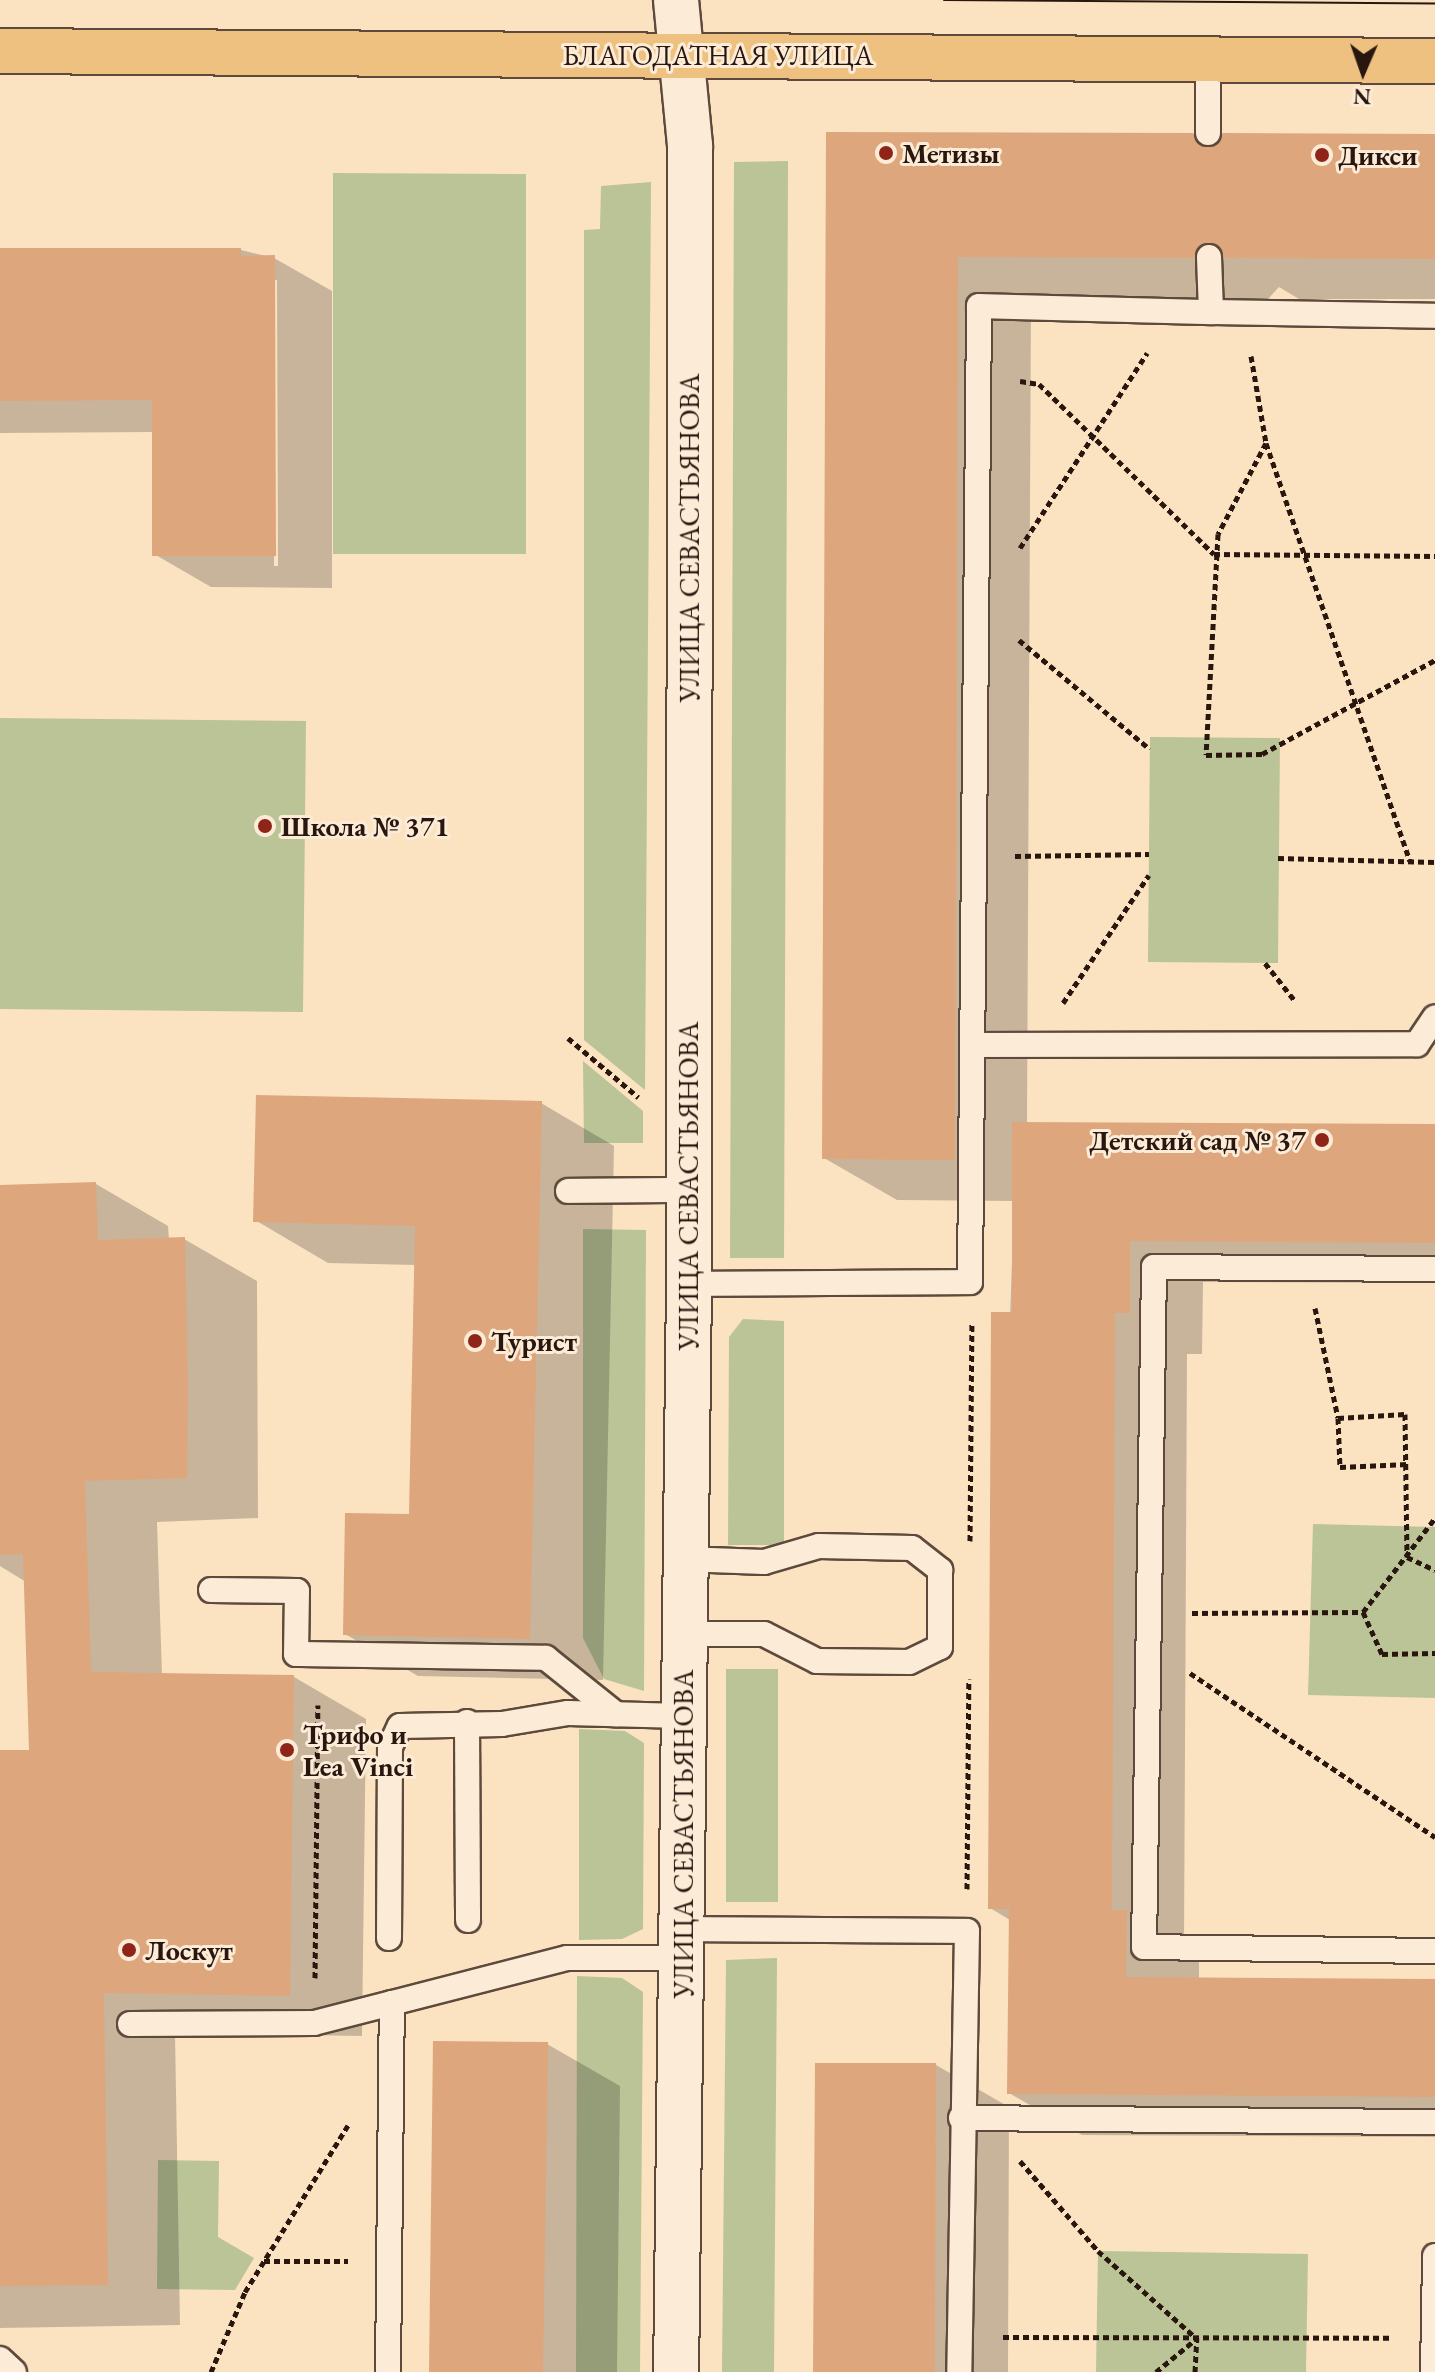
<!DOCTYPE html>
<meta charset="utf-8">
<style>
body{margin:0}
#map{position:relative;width:1435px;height:2372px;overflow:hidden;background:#fbe2c1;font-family:"EB Garamond",serif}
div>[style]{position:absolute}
.green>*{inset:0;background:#bac496}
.shadow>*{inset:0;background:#0003}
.building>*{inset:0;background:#dea67d}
.path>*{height:5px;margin-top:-2.5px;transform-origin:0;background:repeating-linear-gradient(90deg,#29170f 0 6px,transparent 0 10px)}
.roads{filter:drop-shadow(2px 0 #5e4a3c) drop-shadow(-2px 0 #5e4a3c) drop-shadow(0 2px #5e4a3c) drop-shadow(0 -2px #5e4a3c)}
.service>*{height:24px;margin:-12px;padding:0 12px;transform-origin:12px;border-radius:12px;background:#fcecd7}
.minor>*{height:44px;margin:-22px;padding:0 22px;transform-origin:22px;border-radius:22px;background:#fcecd7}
.primary>*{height:44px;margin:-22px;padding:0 22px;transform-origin:22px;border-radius:22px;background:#eec180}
.tram>*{height:2px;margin:-1px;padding:0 1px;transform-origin:1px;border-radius:1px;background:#29170f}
.dots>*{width:22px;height:22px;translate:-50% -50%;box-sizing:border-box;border:4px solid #fcecd7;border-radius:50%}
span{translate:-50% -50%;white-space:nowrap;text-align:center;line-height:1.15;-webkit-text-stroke:6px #fcecd7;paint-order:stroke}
.street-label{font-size:28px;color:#29170f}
.poi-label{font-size:28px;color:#29170f;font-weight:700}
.left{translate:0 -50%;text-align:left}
.right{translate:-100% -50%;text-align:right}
.north{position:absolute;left:1323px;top:32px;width:80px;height:80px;-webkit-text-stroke:6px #fcecd7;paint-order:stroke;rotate:182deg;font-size:22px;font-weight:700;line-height:32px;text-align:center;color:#29170f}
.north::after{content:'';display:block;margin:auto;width:28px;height:36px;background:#29170f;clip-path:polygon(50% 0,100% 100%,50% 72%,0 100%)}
</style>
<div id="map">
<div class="green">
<i style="clip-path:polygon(788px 161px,784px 1258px,730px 1258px,734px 162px)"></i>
<i style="clip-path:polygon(333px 173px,526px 174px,526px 554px,333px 554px)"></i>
<i style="clip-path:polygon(651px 182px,645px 1090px,584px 1040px,584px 230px,600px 229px,601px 186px)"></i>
<i style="clip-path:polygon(0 718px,306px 721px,303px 1012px,0 1009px)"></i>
<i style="clip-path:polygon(1150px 737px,1280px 738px,1278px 963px,1148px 962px)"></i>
<i style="clip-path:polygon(583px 1061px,643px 1111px,643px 1143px,584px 1143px)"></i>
<i style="clip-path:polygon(583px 1229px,646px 1230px,644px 1691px,604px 1679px,583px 1638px)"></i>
<i style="clip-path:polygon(743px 1319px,784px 1321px,784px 1545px,728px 1545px,729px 1337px)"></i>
<i style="clip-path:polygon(1313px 1524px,1435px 1527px,1435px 1698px,1308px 1695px)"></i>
<i style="clip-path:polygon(726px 1669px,778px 1669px,778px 1902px,726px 1902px)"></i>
<i style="clip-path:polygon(579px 1729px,625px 1731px,644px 1743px,643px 1929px,622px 1939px,579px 1940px)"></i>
<i style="clip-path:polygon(777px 1958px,774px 2372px,722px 2372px,726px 1960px)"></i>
<i style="clip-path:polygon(577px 1976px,622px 1978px,643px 1992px,640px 2372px,576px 2372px)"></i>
<i style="clip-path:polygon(158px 2160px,219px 2161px,218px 2237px,254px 2258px,235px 2290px,157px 2289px)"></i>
<i style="clip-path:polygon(1098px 2251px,1308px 2254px,1306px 2372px,1096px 2372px)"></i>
</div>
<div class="shadow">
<i style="clip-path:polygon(828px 134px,1192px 135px,1212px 146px,1435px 136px,1435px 299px,1299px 299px,1279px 287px,1268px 299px,1031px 298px,1027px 1124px,1435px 1127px,1435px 1283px,1203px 1282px,1202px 1354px,1187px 1354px,1184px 1946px,1199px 1954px,1199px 1979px,1435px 1981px,1435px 2137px,1082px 2135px,1009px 2093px,1010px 1920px,990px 1908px,1014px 1201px,897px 1200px,824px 1158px)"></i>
<i style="clip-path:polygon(evenodd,0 250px,241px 250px,274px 258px,332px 291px,332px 588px,211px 587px,154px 554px,154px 432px,0 433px,0 250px,273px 280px,277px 280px,278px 566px,274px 566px,273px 280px)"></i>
<i style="clip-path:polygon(541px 1103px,614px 1146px,603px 1680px,418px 1676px,345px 1634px,411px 1516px,417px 1265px,328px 1263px,255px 1220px)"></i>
<i style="clip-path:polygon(96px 1184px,168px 1226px,169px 1240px,184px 1239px,257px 1281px,258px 1518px,157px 1522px,162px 1675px,294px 1677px,366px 1719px,362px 2036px,175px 2033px,180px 2325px,0 2328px,0 1752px,31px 1752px,26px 1582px,0 1566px,0 1187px)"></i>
<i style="clip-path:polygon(547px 2044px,620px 2086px,617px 2372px,431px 2372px)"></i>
<i style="clip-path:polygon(936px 2065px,1009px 2107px,1008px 2372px,815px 2372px)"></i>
</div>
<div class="building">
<i style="clip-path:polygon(826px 132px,1193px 133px,1207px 148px,1223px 133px,1435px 134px,1435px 259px,1224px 258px,1209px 242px,1194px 258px,958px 257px,955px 1160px,822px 1159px)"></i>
<i style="clip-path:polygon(0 248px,241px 248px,241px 256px,275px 255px,276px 556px,152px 556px,152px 400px,0 401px)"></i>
<i style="clip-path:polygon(256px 1095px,542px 1101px,530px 1639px,343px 1635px,345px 1513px,409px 1514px,415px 1226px,253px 1222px)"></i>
<i style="clip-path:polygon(1012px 1122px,1435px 1124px,1435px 1243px,1130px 1241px,1130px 1313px,1115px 1313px,1112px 1910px,1127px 1910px,1126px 1977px,1435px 1979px,1435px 2097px,1007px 2094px,1009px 1909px,988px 1909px,991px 1312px,1012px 1312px)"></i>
<i style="clip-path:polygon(96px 1182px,98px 1240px,185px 1237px,188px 1390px,187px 1478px,85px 1481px,91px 1672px,294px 1675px,290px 1996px,104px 1993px,108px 2285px,0 2286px,0 1750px,29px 1750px,23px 1554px,0 1555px,0 1185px)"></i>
<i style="clip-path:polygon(433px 2041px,548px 2042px,543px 2372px,429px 2372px)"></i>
<i style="clip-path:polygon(815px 2063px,936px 2063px,935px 2372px,813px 2372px)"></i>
</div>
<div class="path">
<i style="left:1251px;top:356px;width:88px;rotate:80.2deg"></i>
<i style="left:1266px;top:443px;width:442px;rotate:71deg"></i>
<i style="left:1020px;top:381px;width:19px;rotate:9deg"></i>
<i style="left:1039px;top:384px;width:244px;rotate:44.2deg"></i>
<i style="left:1214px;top:554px;width:221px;rotate:0.5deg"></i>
<i style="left:1266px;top:443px;width:103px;rotate:117.8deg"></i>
<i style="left:1218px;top:534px;width:221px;rotate:93.1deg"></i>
<i style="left:1206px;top:755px;width:56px;rotate:-1deg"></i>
<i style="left:1262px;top:754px;width:197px;rotate:-28.5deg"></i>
<i style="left:1020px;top:548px;width:233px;rotate:-56.9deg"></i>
<i style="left:1019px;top:640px;width:170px;rotate:39.8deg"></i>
<i style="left:1015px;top:856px;width:134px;rotate:-0.9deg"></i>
<i style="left:1278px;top:858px;width:157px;rotate:1.5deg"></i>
<i style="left:1265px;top:963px;width:48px;rotate:51.7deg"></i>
<i style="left:1063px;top:1003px;width:154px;rotate:-56.1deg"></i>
<i style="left:568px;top:1038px;width:92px;rotate:40.1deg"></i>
<i style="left:1315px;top:1308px;width:112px;rotate:78.2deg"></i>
<i style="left:1338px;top:1418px;width:67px;rotate:-3.4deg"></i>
<i style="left:1405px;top:1414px;width:143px;rotate:89.2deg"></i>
<i style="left:1407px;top:1557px;width:31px;rotate:25deg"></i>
<i style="left:1338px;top:1418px;width:49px;rotate:87.7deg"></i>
<i style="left:1340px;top:1467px;width:68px;rotate:-2.5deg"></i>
<i style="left:970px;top:1541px;width:218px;rotate:-89.5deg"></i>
<i style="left:1363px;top:1612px;width:46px;rotate:65.7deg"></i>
<i style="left:1382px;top:1654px;width:53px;rotate:-1.1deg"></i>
<i style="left:1192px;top:1613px;width:171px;rotate:-0.3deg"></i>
<i style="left:1363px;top:1612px;width:118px;rotate:-52.5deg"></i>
<i style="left:1190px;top:1673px;width:295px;rotate:33.8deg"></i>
<i style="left:967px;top:1889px;width:210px;rotate:-89.5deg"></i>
<i style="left:315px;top:1978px;width:273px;rotate:-89.4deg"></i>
<i style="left:1020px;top:2161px;width:119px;rotate:49.1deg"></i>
<i style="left:1098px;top:2251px;width:131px;rotate:41.6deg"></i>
<i style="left:264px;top:2261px;width:84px"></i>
<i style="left:1003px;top:2337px;width:389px;rotate:0.1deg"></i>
<i style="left:211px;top:2372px;width:87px;rotate:-67deg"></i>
<i style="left:245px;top:2292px;width:196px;rotate:-58.3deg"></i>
<i style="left:1156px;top:2372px;width:52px;rotate:-39.5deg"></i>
<i style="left:1195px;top:2372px;width:34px;rotate:-87deg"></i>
</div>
<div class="roads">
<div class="service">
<i style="left:1208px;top:133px;width:74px;rotate:-90deg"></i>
<i style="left:1209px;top:257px;width:55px;rotate:87.9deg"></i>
<i style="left:1211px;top:312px;width:224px;rotate:1deg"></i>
<i style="left:976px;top:1045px;width:441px;rotate:-0.1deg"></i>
<i style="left:1417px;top:1044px;width:32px;rotate:-56deg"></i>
<i style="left:568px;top:1191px;width:120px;rotate:-0.5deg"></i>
<i style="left:1435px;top:1269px;width:281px;rotate:-179.6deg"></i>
<i style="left:1154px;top:1267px;width:680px;rotate:90.84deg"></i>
<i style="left:1144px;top:1947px;width:291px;rotate:0.8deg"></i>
<i style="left:689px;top:1284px;width:281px;rotate:-0.4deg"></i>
<i style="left:970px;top:1282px;width:976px;rotate:-89.47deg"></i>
<i style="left:979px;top:306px;width:232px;rotate:1.5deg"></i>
<i style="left:683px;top:1559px;width:81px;rotate:2.1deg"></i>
<i style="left:764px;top:1562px;width:57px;rotate:-16.2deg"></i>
<i style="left:819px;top:1546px;width:93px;rotate:1.2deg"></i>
<i style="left:912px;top:1548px;width:36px;rotate:38deg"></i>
<i style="left:940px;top:1570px;width:77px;rotate:90deg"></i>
<i style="left:940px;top:1647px;width:34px;rotate:154deg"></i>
<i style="left:909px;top:1662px;width:92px;rotate:-179.4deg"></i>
<i style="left:817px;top:1661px;width:59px;rotate:-153deg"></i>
<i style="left:764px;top:1634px;width:81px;rotate:180deg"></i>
<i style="left:211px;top:1590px;width:86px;rotate:0.7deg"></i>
<i style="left:297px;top:1591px;width:63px;rotate:90.9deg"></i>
<i style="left:296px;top:1654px;width:250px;rotate:0.9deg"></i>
<i style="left:546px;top:1658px;width:90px;rotate:38.7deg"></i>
<i style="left:467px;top:1722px;width:198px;rotate:89.7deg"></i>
<i style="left:683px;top:1929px;width:284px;rotate:0.4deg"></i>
<i style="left:967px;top:1931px;width:441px;rotate:91deg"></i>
<i style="left:389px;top:1938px;width:191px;rotate:-89.7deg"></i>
<i style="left:390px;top:1747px;width:23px;rotate:-65deg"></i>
<i style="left:400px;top:1726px;width:102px;rotate:-1.1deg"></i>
<i style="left:502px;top:1724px;width:67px;rotate:-9.5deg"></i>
<i style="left:568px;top:1713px;width:115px;rotate:1.5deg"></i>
<i style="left:130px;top:2024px;width:184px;rotate:-0.3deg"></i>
<i style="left:314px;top:2023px;width:81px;rotate:-14.4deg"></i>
<i style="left:961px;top:2118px;width:474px;rotate:0.5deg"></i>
<i style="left:0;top:2359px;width:19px;rotate:43deg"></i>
<i style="left:388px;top:2372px;width:369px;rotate:-89.4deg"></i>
<i style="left:392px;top:2003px;width:181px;rotate:-14.4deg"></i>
<i style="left:567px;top:1958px;width:116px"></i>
<i style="left:1433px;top:2372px;width:116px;rotate:-89deg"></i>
</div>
<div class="minor">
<i style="left:676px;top:0;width:146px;rotate:84.5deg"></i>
<i style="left:690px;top:145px;width:1139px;rotate:90.05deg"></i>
<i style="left:689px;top:1284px;width:1088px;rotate:90.68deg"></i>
</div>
<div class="primary">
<i style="left:0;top:51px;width:1435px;rotate:0.4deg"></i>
</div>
</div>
<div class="tram">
<i style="left:944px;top:0;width:491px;rotate:0.4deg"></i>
</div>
<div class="dots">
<i style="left:886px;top:153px;background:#8f2418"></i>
<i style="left:1322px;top:155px;background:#8f2418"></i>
<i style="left:265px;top:826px;background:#8f2418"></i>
<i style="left:1322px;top:1140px;background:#8f2418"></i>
<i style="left:475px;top:1341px;background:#8f2418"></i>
<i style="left:287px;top:1750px;background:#8f2418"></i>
<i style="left:129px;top:1950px;background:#8f2418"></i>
</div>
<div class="street-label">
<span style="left:718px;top:55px">БЛАГОДАТНАЯ УЛИЦА</span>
<span style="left:689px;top:538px;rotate:-90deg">УЛИЦА СЕВАСТЬЯНОВА</span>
<span style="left:688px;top:1186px;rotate:-90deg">УЛИЦА СЕВАСТЬЯНОВА</span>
<span style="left:683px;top:1834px;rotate:-90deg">УЛИЦА СЕВАСТЬЯНОВА</span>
</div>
<div class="poi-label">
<span class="left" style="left:902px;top:153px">Метизы</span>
<span class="left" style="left:1338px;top:155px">Дикси</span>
<span class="left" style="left:281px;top:826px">Школа № 371</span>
<span class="right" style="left:1306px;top:1140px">Детский сад № 37</span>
<span class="left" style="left:491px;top:1341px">Турист</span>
<span class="left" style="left:303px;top:1750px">Трифо и<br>Lea Vinci</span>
<span class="left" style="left:145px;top:1950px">Лоскут</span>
</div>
<div class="north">N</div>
</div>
